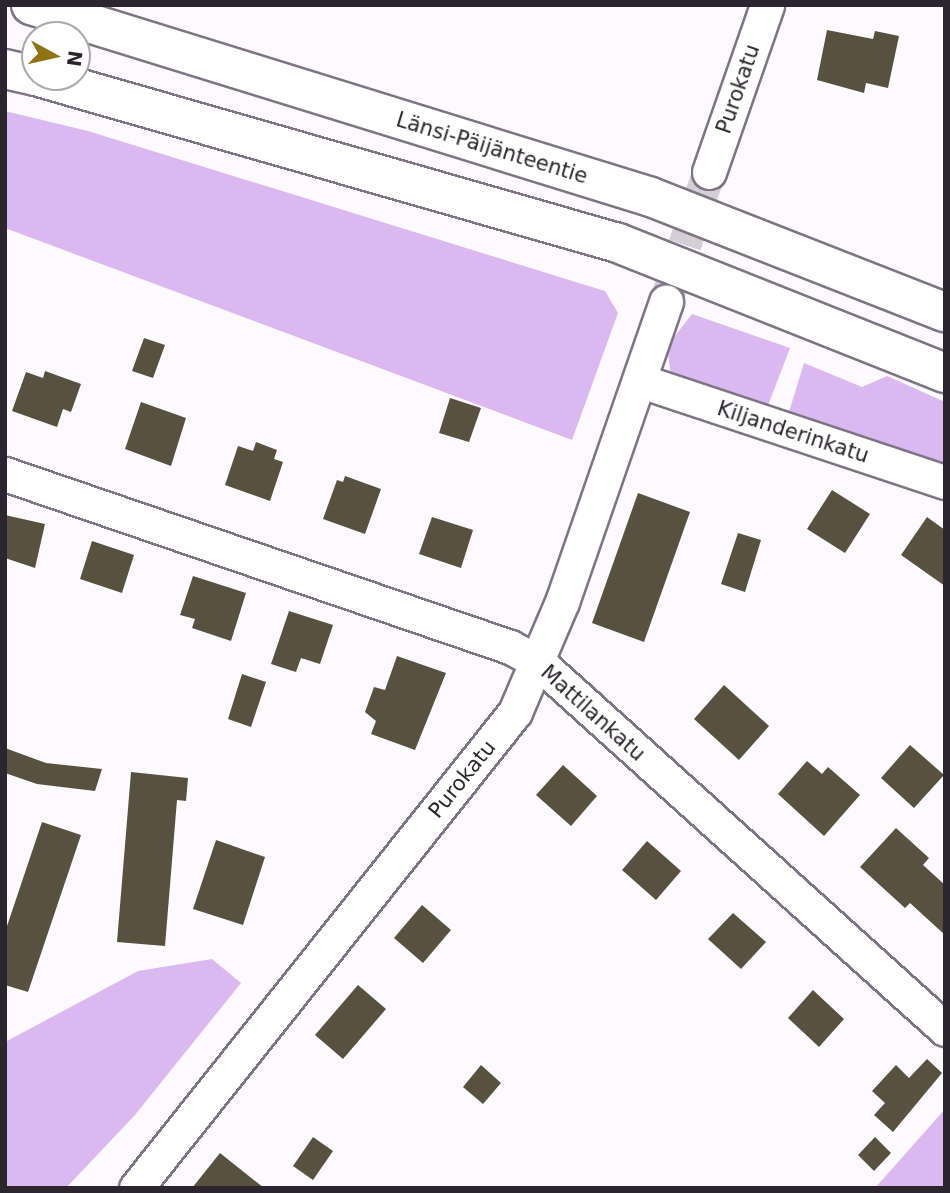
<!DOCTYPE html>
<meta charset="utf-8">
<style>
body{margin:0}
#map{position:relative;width:950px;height:1193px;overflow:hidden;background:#fdfaff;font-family:"DejaVu Sans",sans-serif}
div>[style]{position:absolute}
.green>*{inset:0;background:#dcb8f1}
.building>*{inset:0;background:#59513f}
.minor-tunnel>*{height:33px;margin-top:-16.5px;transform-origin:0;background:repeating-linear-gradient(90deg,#d3d0d5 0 33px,transparent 0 50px)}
.roads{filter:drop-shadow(2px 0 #7f7485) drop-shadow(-2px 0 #7f7485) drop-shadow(0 2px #7f7485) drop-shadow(0 -2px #7f7485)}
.minor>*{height:33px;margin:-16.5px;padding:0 16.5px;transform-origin:16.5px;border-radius:16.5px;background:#fff}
.secondary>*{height:38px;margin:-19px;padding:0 19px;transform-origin:19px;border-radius:19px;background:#fff}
span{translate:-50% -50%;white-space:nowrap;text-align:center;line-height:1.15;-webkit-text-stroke:7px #fff;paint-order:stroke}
.street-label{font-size:21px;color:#2b262d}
.frame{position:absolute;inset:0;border:7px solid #2b262d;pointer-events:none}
.north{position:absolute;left:21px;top:21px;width:70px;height:70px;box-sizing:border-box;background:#fff;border:2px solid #aaa8ab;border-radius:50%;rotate:98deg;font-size:19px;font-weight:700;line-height:28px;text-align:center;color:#2b262d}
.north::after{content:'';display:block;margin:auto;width:24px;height:32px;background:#907217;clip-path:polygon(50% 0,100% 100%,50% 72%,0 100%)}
</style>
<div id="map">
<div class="green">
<i style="clip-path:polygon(5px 111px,88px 131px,605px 291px,618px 313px,572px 440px,5px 228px)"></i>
<i style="clip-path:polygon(692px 314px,790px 348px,767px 408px,672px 383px,667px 346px)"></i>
<i style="clip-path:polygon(804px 363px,862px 387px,887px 376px,945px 402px,945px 467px,788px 415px)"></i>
<i style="clip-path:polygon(212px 959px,241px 983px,135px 1115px,66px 1188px,5px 1188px,5px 1042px,138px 971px)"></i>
<i style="clip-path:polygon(945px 1109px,945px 1188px,875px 1188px)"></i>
</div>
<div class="building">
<i style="clip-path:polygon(827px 30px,873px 39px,875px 31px,899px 36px,888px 88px,866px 83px,864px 93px,817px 80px)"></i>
<i style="clip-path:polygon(144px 338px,165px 345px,153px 378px,132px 371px)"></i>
<i style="clip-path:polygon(45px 371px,81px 384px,71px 412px,63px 409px,57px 427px,12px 411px,26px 372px,43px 378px)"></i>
<i style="clip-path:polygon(450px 398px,481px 408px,469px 442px,439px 433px)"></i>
<i style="clip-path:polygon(141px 402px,186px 418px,171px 466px,125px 449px)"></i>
<i style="clip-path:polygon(256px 442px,277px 450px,274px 459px,283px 462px,270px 501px,225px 485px,238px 446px,253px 451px)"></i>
<i style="clip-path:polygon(345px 476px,381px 489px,365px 534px,323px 519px,337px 480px,343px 482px)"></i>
<i style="clip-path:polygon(832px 490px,870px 514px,845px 553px,807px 529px)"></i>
<i style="clip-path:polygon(638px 493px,690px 512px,644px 642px,592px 623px)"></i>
<i style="clip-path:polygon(5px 515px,45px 524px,35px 568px,5px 558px)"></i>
<i style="clip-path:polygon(432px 517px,473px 530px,461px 568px,419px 554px)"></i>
<i style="clip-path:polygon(927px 517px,945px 530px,945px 586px,901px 555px)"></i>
<i style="clip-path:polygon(738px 533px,761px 540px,745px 592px,721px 584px)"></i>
<i style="clip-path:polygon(92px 541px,134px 555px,122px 593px,80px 579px)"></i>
<i style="clip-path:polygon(193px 576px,246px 593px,231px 641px,192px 628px,195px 619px,180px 615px)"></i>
<i style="clip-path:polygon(289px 611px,333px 625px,320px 664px,301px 658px,296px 672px,271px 664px)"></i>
<i style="clip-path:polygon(397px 656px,446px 673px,415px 750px,371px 734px,376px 721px,365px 712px,374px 687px,385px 690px)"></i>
<i style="clip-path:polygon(242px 674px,266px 682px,251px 727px,228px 719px)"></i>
<i style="clip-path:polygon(724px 685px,769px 726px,739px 760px,694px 719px)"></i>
<i style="clip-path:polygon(910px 745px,944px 775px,914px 808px,881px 778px)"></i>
<i style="clip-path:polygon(5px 748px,46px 763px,102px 769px,95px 791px,37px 784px,5px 773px)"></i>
<i style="clip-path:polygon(807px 761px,822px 774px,828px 767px,860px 795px,824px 836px,778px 794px)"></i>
<i style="clip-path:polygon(563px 765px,597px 796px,571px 826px,536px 795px)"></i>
<i style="clip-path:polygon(131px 772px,188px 778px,186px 801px,177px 800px,165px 946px,117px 942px)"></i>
<i style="clip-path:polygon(42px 822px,81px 835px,28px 992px,5px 985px,5px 932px)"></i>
<i style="clip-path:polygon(896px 828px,929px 858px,923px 865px,945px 885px,945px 935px,910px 903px,905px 908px,860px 867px)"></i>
<i style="clip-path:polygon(216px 840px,265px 857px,243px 925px,193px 909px)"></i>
<i style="clip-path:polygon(647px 841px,681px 871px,656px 900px,622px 870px)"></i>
<i style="clip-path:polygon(422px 905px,451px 930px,423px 963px,394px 938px)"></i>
<i style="clip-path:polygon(733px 913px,766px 942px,741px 969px,708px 939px)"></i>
<i style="clip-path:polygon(358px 985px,386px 1009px,343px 1059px,315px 1035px)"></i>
<i style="clip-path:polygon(813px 990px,844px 1019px,819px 1047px,788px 1018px)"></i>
<i style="clip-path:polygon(927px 1059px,942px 1073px,893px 1132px,874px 1115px,885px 1103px,872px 1091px,896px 1065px,909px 1078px)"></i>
<i style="clip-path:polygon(481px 1065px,501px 1083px,483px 1104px,463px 1087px)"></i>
<i style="clip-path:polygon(313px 1137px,333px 1151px,313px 1180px,293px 1166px)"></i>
<i style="clip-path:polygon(875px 1137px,891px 1153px,874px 1171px,858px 1155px)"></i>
<i style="clip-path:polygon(220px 1153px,264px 1188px,192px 1188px)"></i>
</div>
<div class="minor-tunnel">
<i style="left:669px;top:292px;width:126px;rotate:-71.6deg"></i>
</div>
<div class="roads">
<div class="minor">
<i style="left:709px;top:172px;width:177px;rotate:-70.8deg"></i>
<i style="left:641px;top:381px;width:320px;rotate:18.4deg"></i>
<i style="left:5px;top:474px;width:534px;rotate:18.91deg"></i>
<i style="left:510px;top:647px;width:32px;rotate:28deg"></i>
<i style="left:538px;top:662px;width:548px;rotate:42.04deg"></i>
<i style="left:136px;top:1188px;width:608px;rotate:-51.47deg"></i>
<i style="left:515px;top:712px;width:120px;rotate:-66.9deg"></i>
<i style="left:562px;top:602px;width:318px;rotate:-70.9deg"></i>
</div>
<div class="secondary">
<i style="left:31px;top:5px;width:649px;rotate:17.21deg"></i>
<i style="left:651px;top:197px;width:316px;rotate:21.4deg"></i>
<i style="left:5px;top:69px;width:31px;rotate:13deg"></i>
<i style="left:39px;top:77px;width:602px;rotate:16deg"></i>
<i style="left:618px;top:243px;width:352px;rotate:21.7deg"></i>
</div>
</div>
<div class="street-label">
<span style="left:738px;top:89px;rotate:-71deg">Purokatu</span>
<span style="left:492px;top:148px;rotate:17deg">Länsi-Päijänteentie</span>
<span style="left:793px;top:432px;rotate:18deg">Kiljanderinkatu</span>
<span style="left:593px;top:713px;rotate:42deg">Mattilankatu</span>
<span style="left:462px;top:779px;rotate:-51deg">Purokatu</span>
</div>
<div class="frame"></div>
<div class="north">N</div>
</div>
